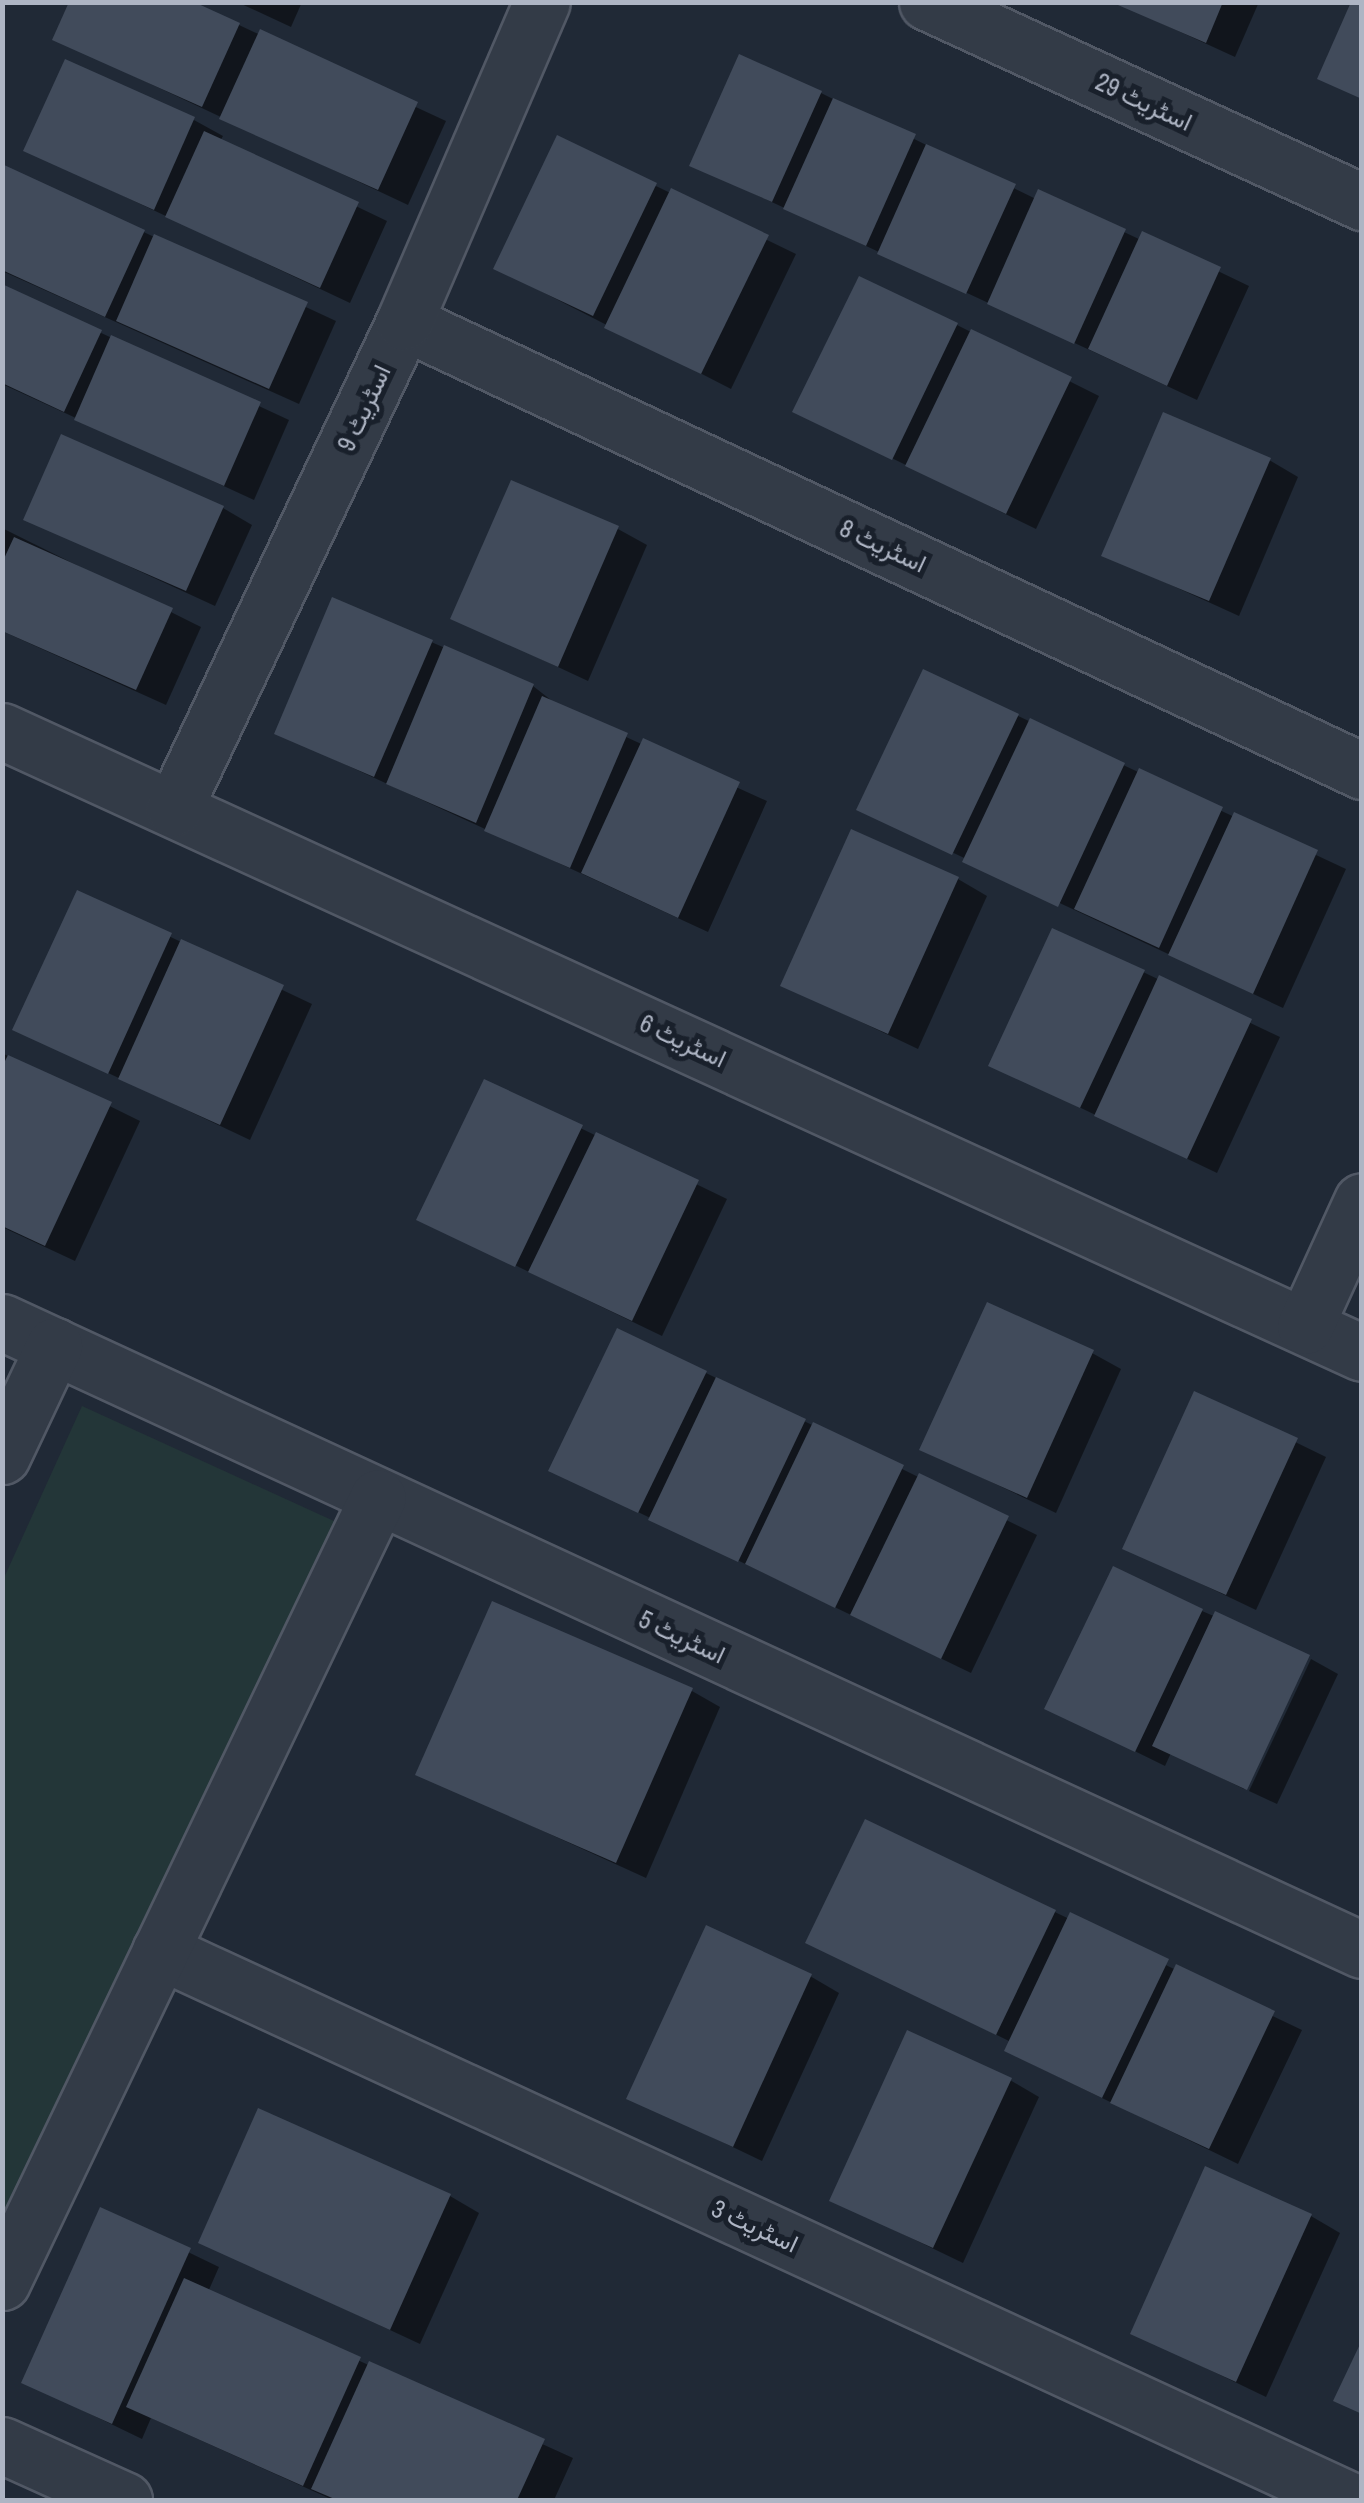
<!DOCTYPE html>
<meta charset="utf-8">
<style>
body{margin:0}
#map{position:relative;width:1364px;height:2503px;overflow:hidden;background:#202936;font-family:"Archivo Narrow",Vazirmatn,sans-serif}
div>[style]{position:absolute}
.green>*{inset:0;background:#233638}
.shadow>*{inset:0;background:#0007}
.building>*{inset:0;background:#414b5b}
.roads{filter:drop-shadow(2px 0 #515865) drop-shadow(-2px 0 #515865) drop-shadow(0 2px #515865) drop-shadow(0 -2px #515865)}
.minor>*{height:55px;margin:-27.5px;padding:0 27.5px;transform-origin:27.5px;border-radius:27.5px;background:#333b47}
span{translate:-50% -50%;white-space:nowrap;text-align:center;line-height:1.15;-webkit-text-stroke:10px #19202b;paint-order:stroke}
.street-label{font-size:25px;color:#aeb5c4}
.frame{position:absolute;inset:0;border:5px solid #aeb5c4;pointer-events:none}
</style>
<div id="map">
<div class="green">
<i style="clip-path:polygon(82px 1406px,336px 1522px,3px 2253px,3px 1580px)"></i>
</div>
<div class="shadow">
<i style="clip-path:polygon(237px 2px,302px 2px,291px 27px)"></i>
<i style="clip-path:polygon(1115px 2px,1259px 2px,1235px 57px)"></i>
<i style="clip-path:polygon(239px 25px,446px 121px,408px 205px,55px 39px)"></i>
<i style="clip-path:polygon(821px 93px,1036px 199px,1039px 192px,1141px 240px,1143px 235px,1249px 286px,1197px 400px,692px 165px)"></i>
<i style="clip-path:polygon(194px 120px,223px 136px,220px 141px,387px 221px,350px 303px,26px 150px)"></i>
<i style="clip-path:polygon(3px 167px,336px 321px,299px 404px,2px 271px)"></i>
<i style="clip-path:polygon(656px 186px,796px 254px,731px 389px,496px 268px)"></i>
<i style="clip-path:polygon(2px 287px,289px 420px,254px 500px,2px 384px)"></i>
<i style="clip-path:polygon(957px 325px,1099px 396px,1036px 529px,796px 411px)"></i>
<i style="clip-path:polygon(1269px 460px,1298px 477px,1239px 616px,1105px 555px)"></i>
<i style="clip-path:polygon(223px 508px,252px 525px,215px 606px,26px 519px)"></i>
<i style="clip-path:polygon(2px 528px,201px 627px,166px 705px,2px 631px)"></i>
<i style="clip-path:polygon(618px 529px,647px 545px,588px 681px,453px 618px)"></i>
<i style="clip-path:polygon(334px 600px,533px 686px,560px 707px,767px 801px,708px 932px,277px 733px)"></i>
<i style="clip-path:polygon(924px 672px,1346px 869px,1283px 1008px,860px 809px)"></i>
<i style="clip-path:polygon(958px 879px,987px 896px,918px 1049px,783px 985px)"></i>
<i style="clip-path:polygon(78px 893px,312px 1004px,250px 1140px,15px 1029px)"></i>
<i style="clip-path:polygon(1143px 972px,1280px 1037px,1217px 1173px,991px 1065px)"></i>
<i style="clip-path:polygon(2px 1053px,140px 1121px,75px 1261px,2px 1227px)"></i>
<i style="clip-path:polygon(485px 1082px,727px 1199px,662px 1336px,419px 1219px)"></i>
<i style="clip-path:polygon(1092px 1353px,1121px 1369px,1056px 1513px,922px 1449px)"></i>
<i style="clip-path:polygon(706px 1373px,1037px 1535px,971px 1673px,551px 1470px)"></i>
<i style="clip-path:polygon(1196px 1394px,1326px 1457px,1256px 1610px,1126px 1548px)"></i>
<i style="clip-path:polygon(1202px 1611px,1307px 1656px,1244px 1789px,1171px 1753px,1165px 1766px,1047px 1708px)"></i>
<i style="clip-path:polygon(1311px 1659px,1338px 1674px,1277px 1804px,1249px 1791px)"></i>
<i style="clip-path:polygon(692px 1691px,720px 1707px,646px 1878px,418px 1774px)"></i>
<i style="clip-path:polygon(866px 1822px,1302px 2030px,1238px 2164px,1036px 2066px,1007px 2050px,1011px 2042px,808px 1942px)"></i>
<i style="clip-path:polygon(810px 1976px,839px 1993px,762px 2161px,630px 2098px)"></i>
<i style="clip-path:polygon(1010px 2080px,1039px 2097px,963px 2263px,832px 2200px)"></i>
<i style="clip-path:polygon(450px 2196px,479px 2213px,420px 2344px,201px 2242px)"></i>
<i style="clip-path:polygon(101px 2210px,219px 2267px,208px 2292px,573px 2458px,554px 2500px,333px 2500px,151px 2418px,142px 2439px,24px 2382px)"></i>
<i style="clip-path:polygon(1311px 2216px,1340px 2233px,1266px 2397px,1133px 2333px)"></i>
</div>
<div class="building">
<i style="clip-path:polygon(69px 2px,194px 2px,240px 23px,202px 107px,52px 40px)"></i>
<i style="clip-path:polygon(1111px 2px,1223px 2px,1206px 43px)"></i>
<i style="clip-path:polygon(1351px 2px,1362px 2px,1362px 99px,1317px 79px)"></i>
<i style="clip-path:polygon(260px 29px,418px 102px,378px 190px,219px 119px)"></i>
<i style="clip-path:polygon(739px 54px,822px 91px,772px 202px,689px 166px)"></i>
<i style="clip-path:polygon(65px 59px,195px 117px,154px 210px,23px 151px)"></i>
<i style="clip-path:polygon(833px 98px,916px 134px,866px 246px,783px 209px)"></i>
<i style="clip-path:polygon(204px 131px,359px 202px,320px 288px,165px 217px)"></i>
<i style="clip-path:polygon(557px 135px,657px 183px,593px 316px,493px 269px)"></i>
<i style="clip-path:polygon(926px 144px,1016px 184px,966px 294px,877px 254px)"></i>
<i style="clip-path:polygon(2px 164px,145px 230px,105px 317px,2px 270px)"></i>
<i style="clip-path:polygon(671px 188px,769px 235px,701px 374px,604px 328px)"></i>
<i style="clip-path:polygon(1038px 189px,1126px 229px,1074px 344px,987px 304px)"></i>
<i style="clip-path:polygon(1142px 231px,1221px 267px,1167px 386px,1088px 349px)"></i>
<i style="clip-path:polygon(154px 234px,308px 302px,269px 389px,116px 321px)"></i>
<i style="clip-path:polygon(859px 276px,958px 323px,892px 460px,792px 412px)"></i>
<i style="clip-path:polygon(2px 284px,102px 330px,64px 412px,2px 383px)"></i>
<i style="clip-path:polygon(971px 329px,1072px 377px,1006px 514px,905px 466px)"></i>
<i style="clip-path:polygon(111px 335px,261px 402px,224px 486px,74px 420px)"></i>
<i style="clip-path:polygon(1163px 412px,1271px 458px,1209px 601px,1101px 556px)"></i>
<i style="clip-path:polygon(61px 434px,224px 506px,186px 591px,23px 520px)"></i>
<i style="clip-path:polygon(511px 480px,619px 526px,558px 667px,450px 619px)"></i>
<i style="clip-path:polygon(14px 537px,173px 608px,136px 690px,2px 631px,2px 563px)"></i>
<i style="clip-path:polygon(332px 597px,433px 640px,374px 777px,274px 734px)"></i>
<i style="clip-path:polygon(444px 645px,534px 684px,476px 823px,386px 784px)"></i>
<i style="clip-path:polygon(923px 669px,1019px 714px,952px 855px,856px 810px)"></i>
<i style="clip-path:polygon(542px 696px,628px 733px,570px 868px,484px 831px)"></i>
<i style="clip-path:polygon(1030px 718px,1125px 763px,1058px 907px,962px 862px)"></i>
<i style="clip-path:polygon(643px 738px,740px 782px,678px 918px,581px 873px)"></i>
<i style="clip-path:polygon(1139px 768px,1223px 807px,1159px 948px,1074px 909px)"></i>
<i style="clip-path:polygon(1234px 812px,1318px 850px,1253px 994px,1168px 955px)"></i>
<i style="clip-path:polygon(851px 829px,959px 877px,888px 1034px,780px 986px)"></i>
<i style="clip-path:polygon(77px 890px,172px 933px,108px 1074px,12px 1030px)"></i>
<i style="clip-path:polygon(1052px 928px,1145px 970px,1080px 1108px,988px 1066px)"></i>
<i style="clip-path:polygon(181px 939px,284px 985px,220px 1125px,118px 1079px)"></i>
<i style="clip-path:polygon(1159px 975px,1252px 1019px,1187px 1159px,1094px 1116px)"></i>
<i style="clip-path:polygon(8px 1055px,112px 1102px,45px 1246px,2px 1226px,2px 1067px)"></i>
<i style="clip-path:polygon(484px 1079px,583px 1125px,515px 1267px,416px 1220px)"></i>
<i style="clip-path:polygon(596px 1132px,699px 1180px,632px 1321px,528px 1272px)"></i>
<i style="clip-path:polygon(987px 1302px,1094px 1350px,1027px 1498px,919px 1450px)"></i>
<i style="clip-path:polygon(617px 1328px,707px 1371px,638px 1513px,548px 1471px)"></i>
<i style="clip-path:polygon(716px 1377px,806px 1419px,738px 1562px,648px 1520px)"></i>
<i style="clip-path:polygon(1194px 1391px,1298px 1438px,1226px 1595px,1122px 1549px)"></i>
<i style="clip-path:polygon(813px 1422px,904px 1465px,835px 1608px,745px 1564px)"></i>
<i style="clip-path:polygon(919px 1473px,1009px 1516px,941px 1659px,850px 1615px)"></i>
<i style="clip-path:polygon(1113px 1566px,1203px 1609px,1135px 1752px,1044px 1709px)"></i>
<i style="clip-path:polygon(492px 1601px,693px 1688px,616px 1863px,415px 1775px)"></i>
<i style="clip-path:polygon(1215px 1611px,1310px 1655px,1247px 1790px,1152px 1746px)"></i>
<i style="clip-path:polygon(865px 1819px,1056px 1910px,996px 2035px,805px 1943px)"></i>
<i style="clip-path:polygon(1070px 1912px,1169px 1959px,1102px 2098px,1004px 2051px)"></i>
<i style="clip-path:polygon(706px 1925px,812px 1974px,733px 2147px,626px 2099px)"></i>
<i style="clip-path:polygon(1176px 1964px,1275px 2011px,1209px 2149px,1110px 2103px)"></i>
<i style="clip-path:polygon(907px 2030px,1012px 2078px,933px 2248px,829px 2201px)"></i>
<i style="clip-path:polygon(258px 2108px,451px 2194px,390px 2330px,198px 2243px)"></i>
<i style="clip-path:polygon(1205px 2166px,1312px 2214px,1236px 2382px,1130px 2334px)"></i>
<i style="clip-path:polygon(100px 2207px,191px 2248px,112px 2424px,21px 2383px)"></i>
<i style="clip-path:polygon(184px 2278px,361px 2357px,303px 2486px,126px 2407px)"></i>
<i style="clip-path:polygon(1362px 2340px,1362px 2414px,1333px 2401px)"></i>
<i style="clip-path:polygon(369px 2361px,545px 2439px,517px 2500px,337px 2500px,311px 2489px)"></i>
</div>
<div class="roads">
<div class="minor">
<i style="left:927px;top:2px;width:479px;rotate:24.7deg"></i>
<i style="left:404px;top:322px;width:1058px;rotate:25.11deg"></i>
<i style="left:2px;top:731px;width:1495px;rotate:24.58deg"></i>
<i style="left:174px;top:808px;width:538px;rotate:-64.67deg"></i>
<i style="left:404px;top:322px;width:348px;rotate:-66.7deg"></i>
<i style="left:2px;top:1322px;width:1498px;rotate:24.79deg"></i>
<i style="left:1305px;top:1326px;width:137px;rotate:-65.5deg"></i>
<i style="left:2px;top:1456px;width:122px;rotate:-64.7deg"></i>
<i style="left:160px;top:1951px;width:1310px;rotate:24.78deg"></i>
<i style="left:2px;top:2282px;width:870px;rotate:-64.41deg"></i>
<i style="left:2px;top:2445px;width:134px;rotate:24.3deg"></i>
</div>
</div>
<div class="street-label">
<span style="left:1144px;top:102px;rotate:25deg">اسٹریٹ 29</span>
<span style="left:364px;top:408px;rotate:-65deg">اسٹریٹ 9</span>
<span style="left:883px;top:546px;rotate:25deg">اسٹریٹ 8</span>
<span style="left:683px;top:1041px;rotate:25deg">اسٹریٹ 6</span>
<span style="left:682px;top:1637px;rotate:25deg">اسٹریٹ 5</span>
<span style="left:755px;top:2226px;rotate:25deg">اسٹریٹ 3</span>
</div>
<div class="frame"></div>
</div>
